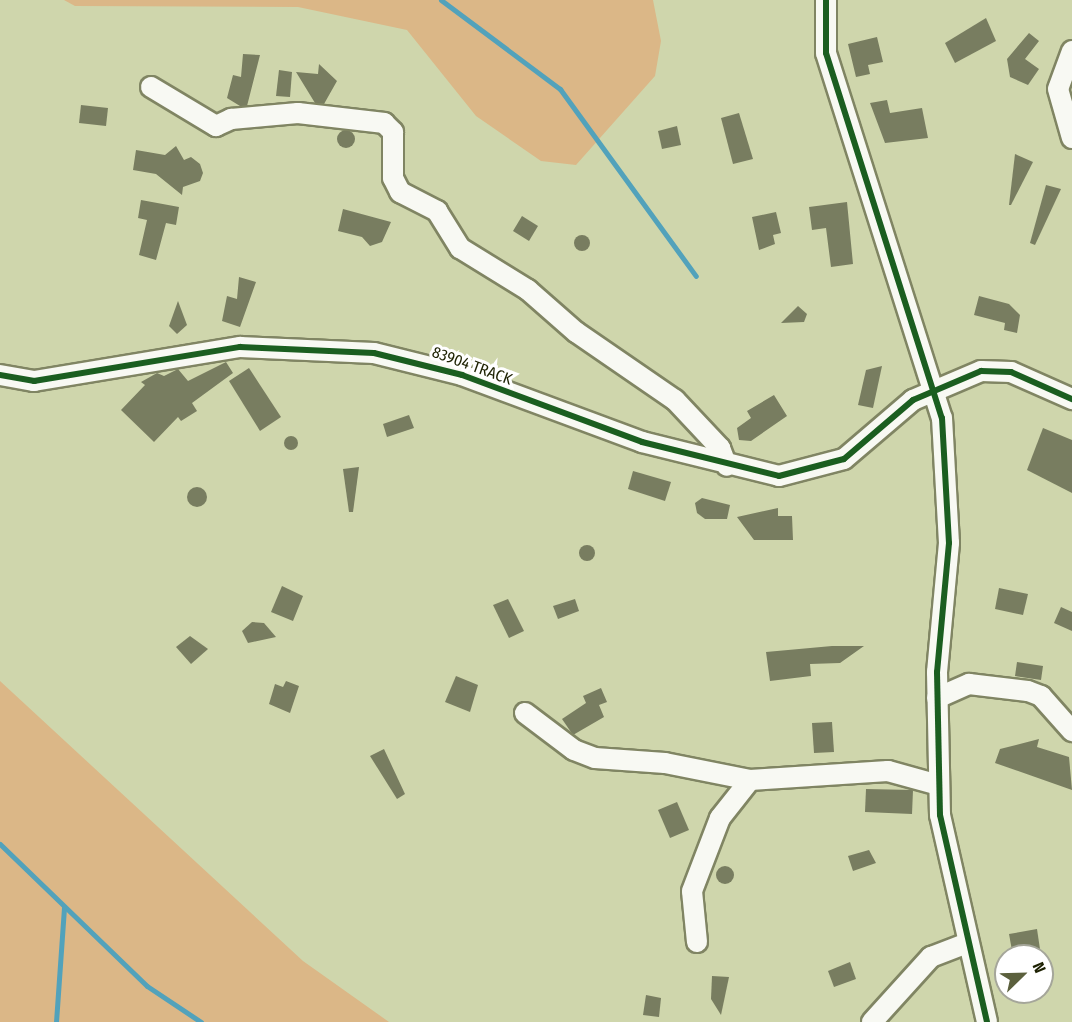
<!DOCTYPE html>
<style>
body{margin:0}
#map{position:relative;width:1072px;height:1022px;overflow:hidden;background:#cfd6ac;font-family:"Fira Sans Condensed",sans-serif}
div>[style]{position:absolute}
.green>*{inset:0;background:#dbb787}
.stream>*{height:5px;margin:-2.5px;padding:0 2.5px;transform-origin:2.5px;border-radius:2.5px;background:#52a2bb}
.building>*{inset:0;background:#787d60}
.round{border-radius:50%}
.roads{filter:drop-shadow(2px 0 #808563) drop-shadow(-2px 0 #808563) drop-shadow(0 2px #808563) drop-shadow(0 -2px #808563)}
.minor>*{height:20px;margin:-10px;padding:0 10px;transform-origin:10px;border-radius:10px;background:#f8f9f3}
.cycleway>*{height:6px;margin:-3px;padding:0 3px;transform-origin:3px;border-radius:3px;background:#1b5e20}
span{translate:-50% -50%;white-space:nowrap;text-align:center;line-height:1.15;-webkit-text-stroke:6px #fff;paint-order:stroke}
.street-label{font-size:16px;color:#1d2102}
.north{position:absolute;left:994px;top:944px;width:60px;height:60px;box-sizing:border-box;background:#fff;border:2px solid #a5a69a;border-radius:50%;rotate:67deg;font-size:16px;font-weight:700;line-height:24px;text-align:center;color:#1d2102}
.north::after{content:'';display:block;margin:auto;width:21px;height:27px;background:#5b603d;clip-path:polygon(50% 0,100% 100%,50% 72%,0 100%)}
</style>
<div id="map">
<div class="green">
<i style="clip-path:polygon(64px 0,653px 0,661px 41px,655px 76px,576px 165px,541px 161px,476px 116px,407px 30px,298px 7px,75px 6px)"></i>
<i style="clip-path:polygon(0 681px,303px 961px,389px 1022px,0 1022px)"></i>
</div>
<div class="stream">
<i style="left:441px;top:0;width:149px;rotate:36.8deg"></i>
<i style="left:560px;top:89px;width:231px;rotate:54deg"></i>
<i style="left:0;top:844px;width:204px;rotate:44deg"></i>
<i style="left:147px;top:986px;width:65px;rotate:33.7deg"></i>
<i style="left:56px;top:1022px;width:115px;rotate:-86deg"></i>
</div>
<div class="building">
<i style="clip-path:polygon(986px 18px,996px 41px,955px 63px,945px 43px)"></i>
<i style="clip-path:polygon(1029px 33px,1039px 41px,1025px 59px,1039px 69px,1028px 85px,1010px 77px,1007px 59px)"></i>
<i style="clip-path:polygon(877px 37px,883px 62px,868px 65px,870px 74px,856px 77px,848px 44px)"></i>
<i style="clip-path:polygon(243px 54px,260px 55px,247px 106px,240px 106px,227px 98px,233px 75px,241px 77px)"></i>
<i style="clip-path:polygon(319px 64px,337px 81px,324px 104px,315px 103px,296px 72px,318px 74px)"></i>
<i style="clip-path:polygon(279px 70px,292px 72px,290px 97px,276px 96px)"></i>
<i style="clip-path:polygon(887px 100px,890px 113px,922px 108px,928px 138px,885px 143px,870px 103px)"></i>
<i style="clip-path:polygon(81px 105px,108px 108px,106px 126px,79px 123px)"></i>
<i style="clip-path:polygon(739px 113px,753px 159px,733px 164px,721px 118px)"></i>
<i style="clip-path:polygon(677px 126px,681px 145px,662px 149px,658px 131px)"></i>
<i class="round" style="left:337px;top:130px;width:18px;height:18px"></i>
<i style="clip-path:polygon(176px 146px,184px 160px,191px 157px,200px 164px,203px 173px,200px 181px,183px 187px,182px 195px,156px 174px,133px 170px,136px 150px,165px 155px)"></i>
<i style="clip-path:polygon(1015px 154px,1033px 162px,1011px 205px,1009px 205px)"></i>
<i style="clip-path:polygon(1046px 185px,1061px 189px,1035px 245px,1030px 243px)"></i>
<i style="clip-path:polygon(141px 200px,179px 207px,176px 225px,166px 223px,156px 260px,139px 255px,147px 220px,138px 218px)"></i>
<i style="clip-path:polygon(847px 202px,853px 264px,831px 267px,826px 228px,812px 230px,809px 207px)"></i>
<i style="clip-path:polygon(343px 209px,391px 222px,382px 242px,370px 246px,362px 237px,338px 231px)"></i>
<i style="clip-path:polygon(776px 212px,781px 233px,773px 235px,775px 244px,759px 250px,752px 217px)"></i>
<i style="clip-path:polygon(522px 216px,538px 226px,529px 241px,513px 231px)"></i>
<i class="round" style="left:574px;top:235px;width:16px;height:16px"></i>
<i style="clip-path:polygon(239px 277px,256px 282px,240px 327px,222px 321px,227px 296px,237px 299px)"></i>
<i style="clip-path:polygon(979px 296px,1009px 304px,1020px 315px,1017px 333px,1004px 330px,1005px 323px,974px 315px)"></i>
<i style="clip-path:polygon(178px 301px,187px 325px,177px 334px,169px 326px)"></i>
<i style="clip-path:polygon(798px 306px,807px 314px,804px 322px,781px 323px)"></i>
<i style="clip-path:polygon(226px 362px,233px 373px,192px 403px,197px 411px,181px 421px,178px 417px,154px 442px,121px 410px,145px 385px,141px 382px,157px 373px,164px 376px,178px 369px,188px 381px)"></i>
<i style="clip-path:polygon(882px 366px,873px 408px,858px 405px,866px 370px)"></i>
<i style="clip-path:polygon(249px 368px,281px 417px,260px 431px,229px 381px)"></i>
<i style="clip-path:polygon(774px 395px,787px 416px,751px 441px,739px 440px,737px 428px,751px 418px,747px 411px)"></i>
<i style="clip-path:polygon(409px 415px,414px 428px,387px 437px,383px 424px)"></i>
<i style="clip-path:polygon(1043px 428px,1072px 440px,1072px 493px,1027px 470px)"></i>
<i class="round" style="left:284px;top:436px;width:14px;height:14px"></i>
<i style="clip-path:polygon(359px 467px,353px 512px,349px 512px,343px 469px)"></i>
<i style="clip-path:polygon(633px 471px,671px 482px,665px 501px,628px 489px)"></i>
<i class="round" style="left:187px;top:487px;width:20px;height:20px"></i>
<i style="clip-path:polygon(702px 498px,730px 505px,727px 519px,705px 519px,697px 513px,695px 503px)"></i>
<i style="clip-path:polygon(778px 508px,778px 516px,792px 516px,793px 540px,754px 540px,737px 517px)"></i>
<i class="round" style="left:579px;top:545px;width:16px;height:16px"></i>
<i style="clip-path:polygon(282px 586px,303px 596px,293px 621px,271px 612px)"></i>
<i style="clip-path:polygon(999px 588px,1028px 594px,1023px 615px,995px 609px)"></i>
<i style="clip-path:polygon(508px 599px,524px 631px,509px 638px,493px 605px)"></i>
<i style="clip-path:polygon(575px 599px,579px 611px,558px 619px,553px 606px)"></i>
<i style="clip-path:polygon(1061px 607px,1072px 612px,1072px 631px,1054px 623px)"></i>
<i style="clip-path:polygon(252px 622px,264px 623px,276px 637px,248px 643px,242px 631px)"></i>
<i style="clip-path:polygon(190px 636px,208px 649px,191px 664px,176px 647px)"></i>
<i style="clip-path:polygon(832px 646px,864px 646px,840px 663px,810px 664px,811px 676px,770px 681px,766px 652px)"></i>
<i style="clip-path:polygon(1017px 662px,1043px 666px,1041px 680px,1015px 676px)"></i>
<i style="clip-path:polygon(456px 676px,478px 685px,470px 712px,445px 702px)"></i>
<i style="clip-path:polygon(286px 681px,299px 686px,290px 713px,269px 704px,275px 684px,283px 687px)"></i>
<i style="clip-path:polygon(601px 688px,607px 702px,599px 705px,604px 717px,573px 735px,562px 719px,586px 703px,583px 696px)"></i>
<i style="clip-path:polygon(832px 722px,834px 752px,814px 753px,812px 723px)"></i>
<i style="clip-path:polygon(1039px 739px,1037px 747px,1069px 757px,1072px 790px,995px 763px,1000px 749px)"></i>
<i style="clip-path:polygon(384px 749px,405px 794px,397px 799px,370px 756px)"></i>
<i style="clip-path:polygon(866px 789px,913px 790px,912px 814px,865px 812px)"></i>
<i style="clip-path:polygon(677px 802px,689px 830px,670px 838px,658px 810px)"></i>
<i style="clip-path:polygon(869px 850px,876px 863px,853px 871px,848px 856px)"></i>
<i class="round" style="left:716px;top:866px;width:18px;height:18px"></i>
<i style="clip-path:polygon(1037px 929px,1041px 956px,1013px 956px,1009px 934px)"></i>
<i style="clip-path:polygon(850px 962px,856px 979px,834px 987px,828px 971px)"></i>
<i style="clip-path:polygon(712px 976px,729px 977px,721px 1015px,711px 999px)"></i>
<i style="clip-path:polygon(646px 995px,661px 998px,659px 1017px,643px 1015px)"></i>
</div>
<div class="roads">
<div class="minor">
<i style="left:826px;top:0;width:53px;rotate:90deg"></i>
<i style="left:826px;top:53px;width:383px;rotate:72.4deg"></i>
<i style="left:942px;top:418px;width:125px;rotate:86.8deg"></i>
<i style="left:949px;top:543px;width:130px;rotate:95.3deg"></i>
<i style="left:937px;top:672px;width:143px;rotate:88.8deg"></i>
<i style="left:940px;top:815px;width:212px;rotate:77.2deg"></i>
<i style="left:1072px;top:51px;width:40px;rotate:110.2deg"></i>
<i style="left:1058px;top:89px;width:51px;rotate:74.1deg"></i>
<i style="left:151px;top:87px;width:76px;rotate:31deg"></i>
<i style="left:216px;top:126px;width:17px;rotate:-25deg"></i>
<i style="left:231px;top:119px;width:67px;rotate:-5.1deg"></i>
<i style="left:298px;top:113px;width:87px;rotate:6.6deg"></i>
<i style="left:384px;top:123px;width:13px;rotate:45deg"></i>
<i style="left:393px;top:132px;width:46px;rotate:90deg"></i>
<i style="left:393px;top:178px;width:16px;rotate:63deg"></i>
<i style="left:400px;top:192px;width:42px;rotate:27.2deg"></i>
<i style="left:437px;top:211px;width:44px;rotate:58.1deg"></i>
<i style="left:460px;top:248px;width:80px;rotate:31.7deg"></i>
<i style="left:528px;top:290px;width:64px;rotate:41.2deg"></i>
<i style="left:576px;top:332px;width:120px;rotate:34.5deg"></i>
<i style="left:675px;top:400px;width:66px;rotate:46.8deg"></i>
<i style="left:720px;top:448px;width:19px;rotate:69deg"></i>
<i style="left:0;top:375px;width:35px;rotate:10deg"></i>
<i style="left:34px;top:381px;width:209px;rotate:-9.4deg"></i>
<i style="left:240px;top:347px;width:134px;rotate:2.6deg"></i>
<i style="left:374px;top:353px;width:91px;rotate:14deg"></i>
<i style="left:462px;top:375px;width:192px;rotate:20.4deg"></i>
<i style="left:642px;top:442px;width:141px;rotate:13.9deg"></i>
<i style="left:779px;top:476px;width:67px;rotate:-14.7deg"></i>
<i style="left:844px;top:459px;width:91px;rotate:-40.5deg"></i>
<i style="left:913px;top:400px;width:74px;rotate:-23.1deg"></i>
<i style="left:981px;top:371px;width:30px;rotate:2deg"></i>
<i style="left:1011px;top:372px;width:67px;rotate:23.9deg"></i>
<i style="left:937px;top:698px;width:35px;rotate:-24deg"></i>
<i style="left:969px;top:684px;width:59px;rotate:6.8deg"></i>
<i style="left:1028px;top:691px;width:14px;rotate:21deg"></i>
<i style="left:1041px;top:696px;width:47px;rotate:48.5deg"></i>
<i style="left:525px;top:713px;width:61px;rotate:37.1deg"></i>
<i style="left:574px;top:750px;width:22px;rotate:21deg"></i>
<i style="left:595px;top:758px;width:70px;rotate:4.1deg"></i>
<i style="left:665px;top:763px;width:87px;rotate:11.3deg"></i>
<i style="left:750px;top:780px;width:138px;rotate:-3.7deg"></i>
<i style="left:888px;top:771px;width:53px;rotate:15.4deg"></i>
<i style="left:697px;top:942px;width:51px;rotate:-95.6deg"></i>
<i style="left:692px;top:891px;width:78px;rotate:-69deg"></i>
<i style="left:720px;top:818px;width:48px;rotate:-51.7deg"></i>
<i style="left:872px;top:1022px;width:88px;rotate:-47.8deg"></i>
<i style="left:931px;top:957px;width:39px;rotate:-21deg"></i>
</div>
</div>
<div class="cycleway">
<i style="left:826px;top:0;width:53px;rotate:90deg"></i>
<i style="left:826px;top:53px;width:383px;rotate:72.4deg"></i>
<i style="left:942px;top:418px;width:125px;rotate:86.8deg"></i>
<i style="left:949px;top:543px;width:130px;rotate:95.3deg"></i>
<i style="left:937px;top:672px;width:143px;rotate:88.8deg"></i>
<i style="left:940px;top:815px;width:212px;rotate:77.2deg"></i>
<i style="left:0;top:375px;width:35px;rotate:10deg"></i>
<i style="left:34px;top:381px;width:209px;rotate:-9.4deg"></i>
<i style="left:240px;top:347px;width:134px;rotate:2.6deg"></i>
<i style="left:374px;top:353px;width:91px;rotate:14deg"></i>
<i style="left:462px;top:375px;width:192px;rotate:20.4deg"></i>
<i style="left:642px;top:442px;width:141px;rotate:13.9deg"></i>
<i style="left:779px;top:476px;width:67px;rotate:-14.7deg"></i>
<i style="left:844px;top:459px;width:91px;rotate:-40.5deg"></i>
<i style="left:913px;top:400px;width:74px;rotate:-23.1deg"></i>
<i style="left:981px;top:371px;width:30px;rotate:2deg"></i>
<i style="left:1011px;top:372px;width:67px;rotate:23.9deg"></i>
</div>
<div class="street-label">
<span style="left:472px;top:366px;rotate:20deg">83904 TRACK</span>
</div>
<div class="north">N</div>
</div>
